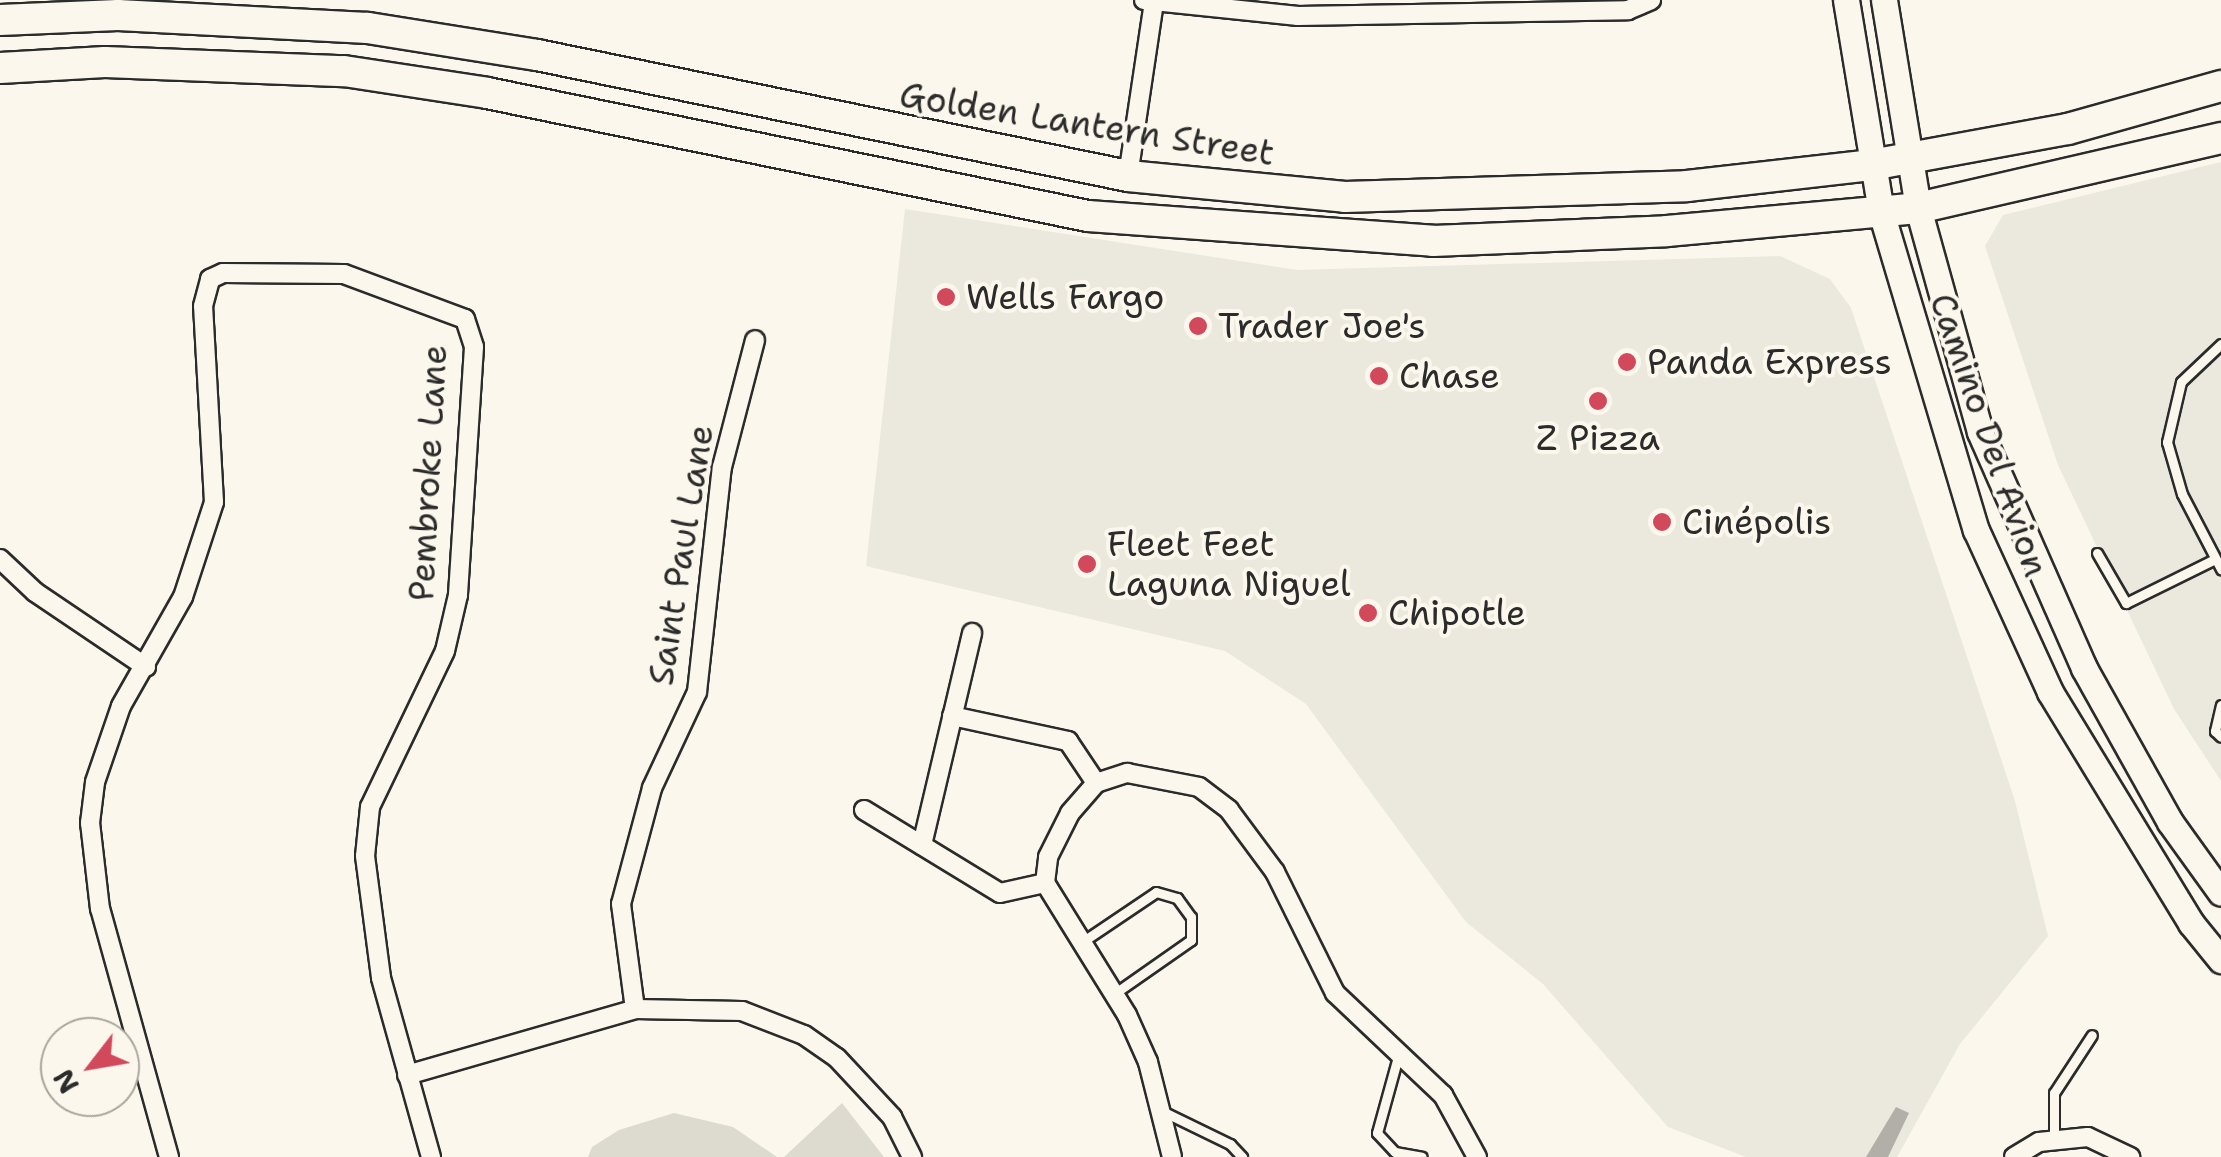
<!DOCTYPE html>
<meta charset="utf-8">
<style>
body{margin:0}
#map{position:relative;width:2221px;height:1157px;overflow:hidden;background:#fbf7ec;font-family:"Shantell Sans",sans-serif}
div>[style]{position:absolute}
.built>*{inset:0;background:#ebe8de}
.green>*{inset:0;background:#dddad0}
.water>*{inset:0;background:#b1afa7}
.roads{filter:drop-shadow(2px 0 #2b2b2b) drop-shadow(-2px 0 #2b2b2b) drop-shadow(0 2px #2b2b2b) drop-shadow(0 -2px #2b2b2b)}
.lane>*{height:9px;margin:-4.5px;padding:0 4.5px;transform-origin:4.5px;border-radius:4.5px;background:#fbf7ec}
.street>*{height:18px;margin:-9px;padding:0 9px;transform-origin:9px;border-radius:9px;background:#fbf7ec}
.secondary>*{height:25px;margin:-12.5px;padding:0 12.5px;transform-origin:12.5px;border-radius:12.5px;background:#fbf7ec}
.primary>*{height:30px;margin:-15px;padding:0 15px;transform-origin:15px;border-radius:15px;background:#fbf7ec}
.dots>*{width:28px;height:28px;translate:-50% -50%;box-sizing:border-box;border:5px solid #fbf7ec;border-radius:50%}
span{translate:-50% -50%;white-space:nowrap;text-align:center;line-height:1.15;-webkit-text-stroke:8px #fbf7ec;paint-order:stroke}
.street-label{font-size:35px;color:#2b2b2b}
.poi-label{font-size:35px;color:#2b2b2b}
.left{translate:0 -50%;text-align:left}
.north{position:absolute;left:40px;top:1017px;width:100px;height:100px;box-sizing:border-box;background:#fbf7ec;border:2px solid #a8a59f;border-radius:50%;rotate:239deg;font-size:28px;font-weight:700;line-height:40px;text-align:center;color:#2b2b2b}
.north::after{content:'';display:block;margin:auto;width:35px;height:45px;background:#d1495b;clip-path:polygon(50% 0,100% 100%,50% 72%,0 100%)}
</style>
<div id="map">
<div class="built">
<i style="clip-path:polygon(2221px 162px,2221px 781px,2174px 709px,2058px 465px,1985px 246px,2003px 215px)"></i>
<i style="clip-path:polygon(905px 209px,1297px 270px,1780px 256px,1830px 279px,1851px 308px,2015px 801px,2048px 936px,1960px 1044px,1897px 1157px,1746px 1157px,1668px 1127px,1543px 984px,1466px 922px,1306px 704px,1225px 651px,866px 566px)"></i>
</div>
<div class="green">
<i style="clip-path:polygon(842px 1103px,884px 1157px,784px 1157px)"></i>
<i style="clip-path:polygon(674px 1113px,733px 1127px,777px 1157px,588px 1157px,592px 1147px,619px 1130px)"></i>
</div>
<div class="water">
<i style="clip-path:polygon(1896px 1107px,1909px 1113px,1888px 1157px,1866px 1157px)"></i>
</div>
<div class="roads">
<div class="lane">
<i style="left:2221px;top:344px;width:55px;rotate:136.5deg"></i>
<i style="left:2181px;top:382px;width:62px;rotate:103.1deg"></i>
<i style="left:2167px;top:442px;width:54px;rotate:73.9deg"></i>
<i style="left:2182px;top:494px;width:85px;rotate:62.5deg"></i>
<i style="left:2097px;top:553px;width:58px;rotate:59.9deg"></i>
<i style="left:2126px;top:603px;width:99px;rotate:-26.3deg"></i>
<i style="left:2221px;top:705px;width:27px;rotate:103deg"></i>
<i style="left:2215px;top:731px;width:8px;rotate:45deg"></i>
<i style="left:1082px;top:942px;width:89px;rotate:-34deg"></i>
<i style="left:1156px;top:892px;width:22px;rotate:16deg"></i>
<i style="left:1177px;top:898px;width:24px;rotate:54deg"></i>
<i style="left:1191px;top:917px;width:23px;rotate:90deg"></i>
<i style="left:1191px;top:940px;width:94px;rotate:145deg"></i>
<i style="left:1399px;top:1053px;width:83px;rotate:105.4deg"></i>
<i style="left:1377px;top:1133px;width:26px;rotate:47deg"></i>
<i style="left:1395px;top:1152px;width:27px;rotate:10deg"></i>
<i style="left:1162px;top:1111px;width:76px;rotate:25.9deg"></i>
<i style="left:1230px;top:1144px;width:18px;rotate:47deg"></i>
<i style="left:2054px;top:1140px;width:47px;rotate:-90deg"></i>
<i style="left:2054px;top:1093px;width:69px;rotate:-56.8deg"></i>
</div>
<div class="street">
<i style="left:1144px;top:0;width:155px;rotate:5.9deg"></i>
<i style="left:1298px;top:16px;width:330px;rotate:-1deg"></i>
<i style="left:1628px;top:10px;width:25px;rotate:-23deg"></i>
<i style="left:1128px;top:176px;width:176px;rotate:-81.5deg"></i>
<i style="left:0;top:559px;width:48px;rotate:43.3deg"></i>
<i style="left:35px;top:592px;width:134px;rotate:34deg"></i>
<i style="left:952px;top:716px;width:119px;rotate:12.2deg"></i>
<i style="left:1068px;top:741px;width:50px;rotate:56.3deg"></i>
<i style="left:864px;top:810px;width:159px;rotate:31.4deg"></i>
<i style="left:1000px;top:893px;width:46px;rotate:-12.5deg"></i>
<i style="left:922px;top:845px;width:218px;rotate:-76.7deg"></i>
<i style="left:635px;top:1009px;width:106px;rotate:-97.6deg"></i>
<i style="left:621px;top:904px;width:120px;rotate:-75deg"></i>
<i style="left:652px;top:788px;width:106px;rotate:-64.9deg"></i>
<i style="left:697px;top:692px;width:226px;rotate:-83.7deg"></i>
<i style="left:722px;top:467px;width:131px;rotate:-75.4deg"></i>
<i style="left:407px;top:1075px;width:237px;rotate:-16.1deg"></i>
<i style="left:635px;top:1009px;width:107px;rotate:1.1deg"></i>
<i style="left:742px;top:1011px;width:66px;rotate:21.2deg"></i>
<i style="left:804px;top:1035px;width:40px;rotate:34.9deg"></i>
<i style="left:837px;top:1058px;width:81px;rotate:47deg"></i>
<i style="left:892px;top:1117px;width:45px;rotate:63.4deg"></i>
<i style="left:169px;top:1157px;width:257px;rotate:-105.5deg"></i>
<i style="left:100px;top:909px;width:87px;rotate:-96.6deg"></i>
<i style="left:90px;top:823px;width:41px;rotate:-83deg"></i>
<i style="left:95px;top:782px;width:80px;rotate:-71.1deg"></i>
<i style="left:121px;top:706px;width:125px;rotate:-60.4deg"></i>
<i style="left:183px;top:597px;width:100px;rotate:-71.9deg"></i>
<i style="left:214px;top:502px;width:196px;rotate:-93.2deg"></i>
<i style="left:203px;top:306px;width:28px;rotate:-75deg"></i>
<i style="left:210px;top:279px;width:14px;rotate:-25deg"></i>
<i style="left:223px;top:273px;width:121px;rotate:0.5deg"></i>
<i style="left:344px;top:274px;width:129px;rotate:20.4deg"></i>
<i style="left:465px;top:319px;width:29px;rotate:72deg"></i>
<i style="left:474px;top:347px;width:249px;rotate:93.7deg"></i>
<i style="left:458px;top:595px;width:57px;rotate:103.1deg"></i>
<i style="left:445px;top:651px;width:173px;rotate:115.7deg"></i>
<i style="left:370px;top:807px;width:49px;rotate:95.8deg"></i>
<i style="left:365px;top:856px;width:123px;rotate:82.5deg"></i>
<i style="left:381px;top:978px;width:186px;rotate:74.4deg"></i>
<i style="left:1172px;top:1157px;width:98px;rotate:-104.2deg"></i>
<i style="left:1148px;top:1062px;width:51px;rotate:-114.1deg"></i>
<i style="left:1127px;top:1015px;width:155px;rotate:-121.8deg"></i>
<i style="left:1045px;top:883px;width:26px;rotate:-83deg"></i>
<i style="left:1048px;top:857px;width:49px;rotate:-63.4deg"></i>
<i style="left:1070px;top:813px;width:40px;rotate:-49deg"></i>
<i style="left:1096px;top:783px;width:33px;rotate:-18deg"></i>
<i style="left:1127px;top:773px;width:73px;rotate:11deg"></i>
<i style="left:1199px;top:787px;width:38px;rotate:37deg"></i>
<i style="left:1229px;top:810px;width:77px;rotate:53.4deg"></i>
<i style="left:1275px;top:872px;width:135px;rotate:63.6deg"></i>
<i style="left:1335px;top:993px;width:149px;rotate:43.4deg"></i>
<i style="left:1443px;top:1095px;width:71px;rotate:61.3deg"></i>
<i style="left:2014px;top:1157px;width:29px;rotate:-31deg"></i>
<i style="left:2039px;top:1142px;width:49px;rotate:-5.8deg"></i>
<i style="left:2088px;top:1137px;width:47px;rotate:25.5deg"></i>
</div>
<div class="secondary">
<i style="left:1846px;top:0;width:215px;rotate:80.6deg"></i>
<i style="left:1881px;top:212px;width:332px;rotate:73.4deg"></i>
<i style="left:1976px;top:530px;width:178px;rotate:65.4deg"></i>
<i style="left:2050px;top:692px;width:271px;rotate:58.6deg"></i>
<i style="left:2191px;top:923px;width:48px;rotate:51deg"></i>
<i style="left:1884px;top:0;width:211px;rotate:80.7deg"></i>
<i style="left:1918px;top:208px;width:232px;rotate:74.5deg"></i>
<i style="left:1980px;top:432px;width:258px;rotate:66.2deg"></i>
<i style="left:2084px;top:668px;width:176px;rotate:60.8deg"></i>
<i style="left:2170px;top:822px;width:87px;rotate:54.3deg"></i>
</div>
<div class="primary">
<i style="left:0;top:20px;width:118px;rotate:-2.4deg"></i>
<i style="left:118px;top:15px;width:250px;rotate:3deg"></i>
<i style="left:368px;top:28px;width:171px;rotate:9.1deg"></i>
<i style="left:537px;top:55px;width:603px;rotate:11.57deg"></i>
<i style="left:1128px;top:176px;width:218px;rotate:5.5deg"></i>
<i style="left:1345px;top:197px;width:342px;rotate:-1.8deg"></i>
<i style="left:1687px;top:186px;width:185px;rotate:-6.5deg"></i>
<i style="left:1871px;top:165px;width:200px;rotate:-10.4deg"></i>
<i style="left:2068px;top:129px;width:159px;rotate:-15.7deg"></i>
<i style="left:0;top:68px;width:105px;rotate:-3.3deg"></i>
<i style="left:105px;top:62px;width:239px;rotate:2.2deg"></i>
<i style="left:344px;top:71px;width:145px;rotate:8.7deg"></i>
<i style="left:487px;top:93px;width:613px;rotate:11.57deg"></i>
<i style="left:1088px;top:216px;width:346px;rotate:4.1deg"></i>
<i style="left:1433px;top:241px;width:234px;rotate:-2.4deg"></i>
<i style="left:1667px;top:231px;width:252px;rotate:-5.2deg"></i>
<i style="left:1918px;top:208px;width:311px;rotate:-13deg"></i>
</div>
</div>
<div class="dots">
<i style="left:946px;top:297px;background:#d1495b"></i>
<i style="left:1198px;top:326px;background:#d1495b"></i>
<i style="left:1627px;top:362px;background:#d1495b"></i>
<i style="left:1379px;top:376px;background:#d1495b"></i>
<i style="left:1598px;top:401px;background:#d1495b"></i>
<i style="left:1662px;top:522px;background:#d1495b"></i>
<i style="left:1087px;top:564px;background:#d1495b"></i>
<i style="left:1368px;top:613px;background:#d1495b"></i>
</div>
<div class="street-label">
<span style="left:1087px;top:124px;rotate:9deg">Golden Lantern Street</span>
<span style="left:1989px;top:435px;rotate:71deg">Camino Del Avion</span>
<span style="left:428px;top:473px;rotate:-87deg">Pembroke Lane</span>
<span style="left:681px;top:555px;rotate:-81deg">Saint Paul Lane</span>
</div>
<div class="poi-label">
<span class="left" style="left:966px;top:297px">Wells Fargo</span>
<span class="left" style="left:1218px;top:326px">Trader Joe's</span>
<span class="left" style="left:1647px;top:362px">Panda Express</span>
<span class="left" style="left:1399px;top:376px">Chase</span>
<span style="left:1598px;top:438px">Z Pizza</span>
<span class="left" style="left:1682px;top:522px">Cinépolis</span>
<span class="left" style="left:1107px;top:564px">Fleet Feet<br>Laguna Niguel</span>
<span class="left" style="left:1388px;top:613px">Chipotle</span>
</div>
<div class="north">N</div>
</div>
